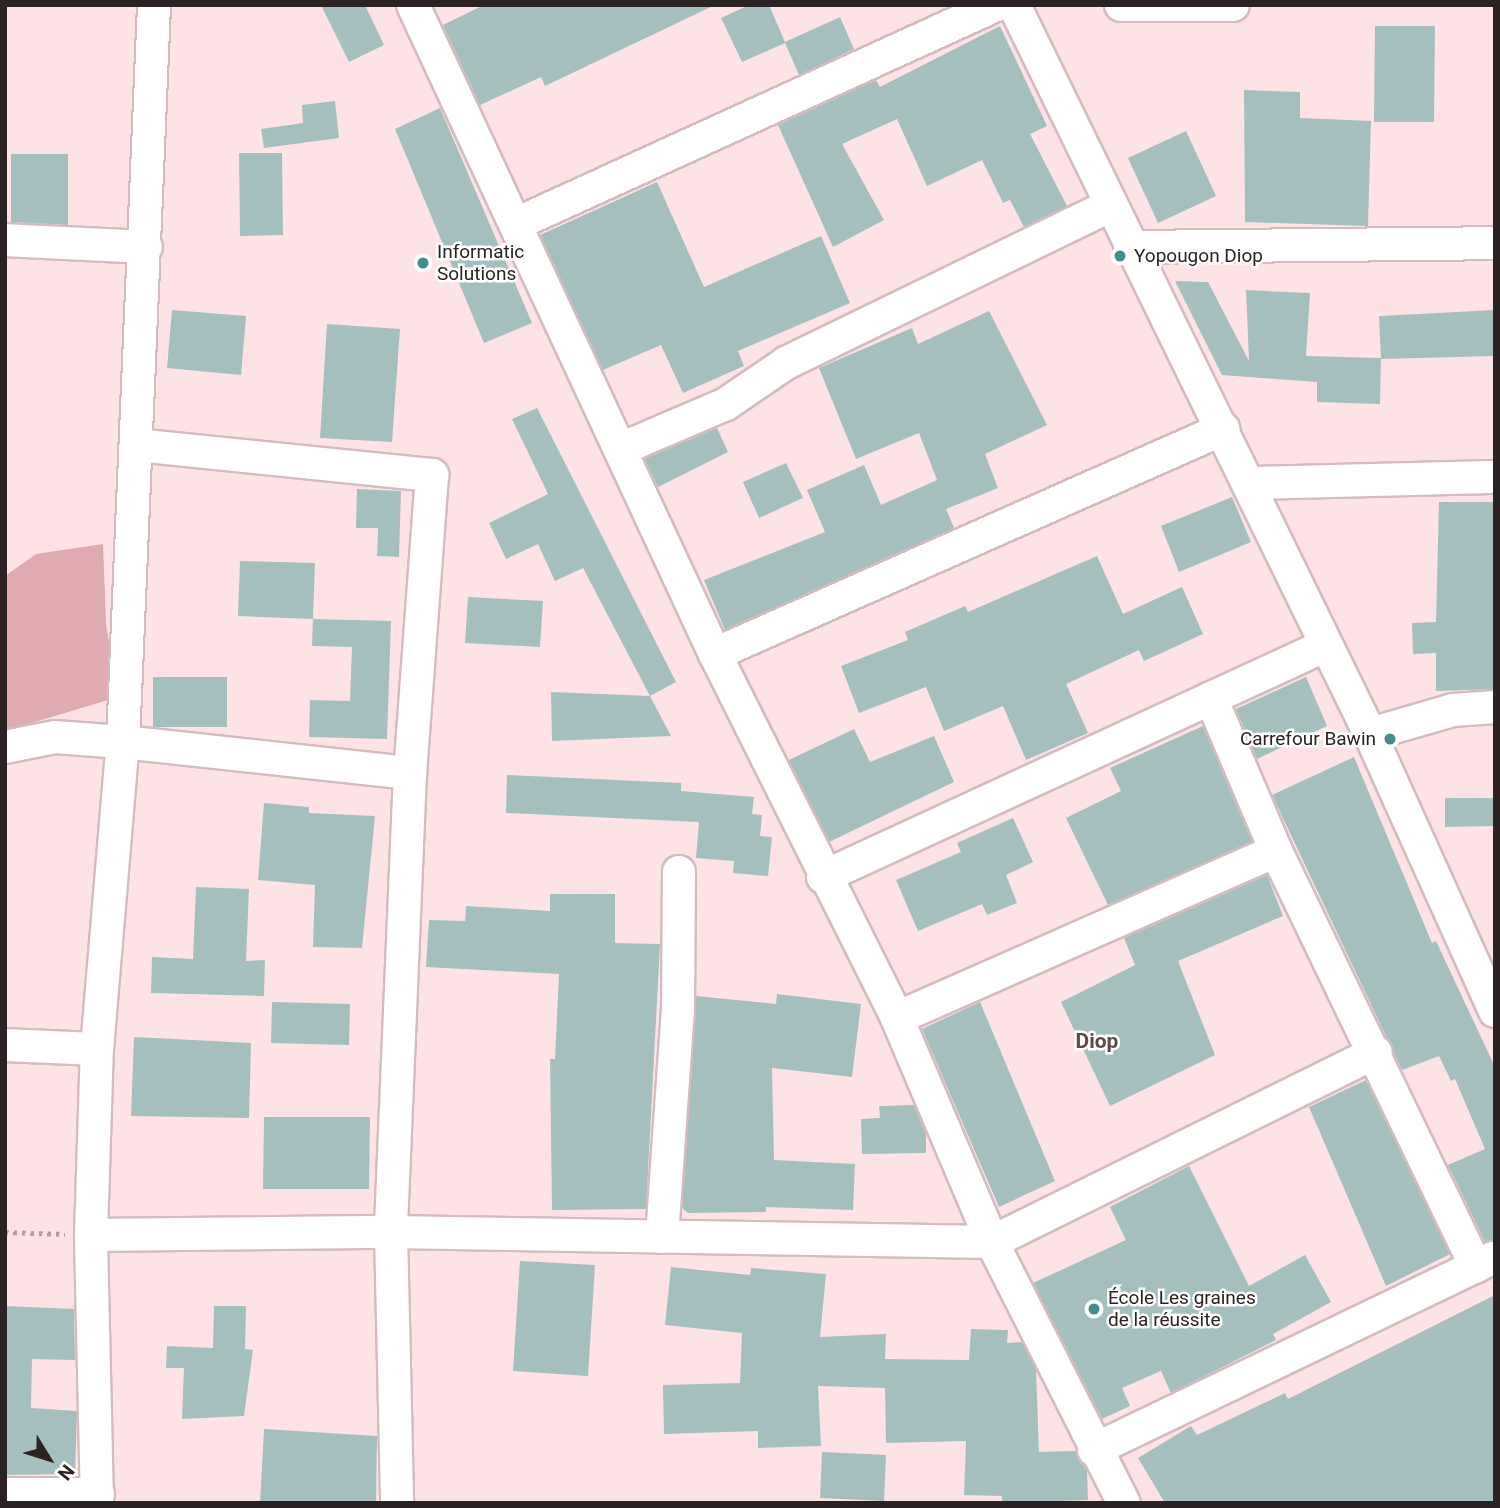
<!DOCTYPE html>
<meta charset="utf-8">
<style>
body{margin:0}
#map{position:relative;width:1500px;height:1508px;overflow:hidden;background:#fde3e6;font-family:Roboto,sans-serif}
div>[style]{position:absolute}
.green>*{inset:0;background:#dfaab0}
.building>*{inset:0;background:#a5bfbe}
.path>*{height:4.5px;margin-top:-2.25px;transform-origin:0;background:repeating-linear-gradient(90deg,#b4a0a2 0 3.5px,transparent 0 8.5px)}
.roads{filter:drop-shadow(2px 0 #d4bcbe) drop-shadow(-2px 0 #d4bcbe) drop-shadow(0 2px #d4bcbe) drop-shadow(0 -2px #d4bcbe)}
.minor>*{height:32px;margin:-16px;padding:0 16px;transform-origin:16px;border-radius:16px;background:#fff}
.dots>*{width:19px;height:19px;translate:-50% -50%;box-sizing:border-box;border:4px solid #fff;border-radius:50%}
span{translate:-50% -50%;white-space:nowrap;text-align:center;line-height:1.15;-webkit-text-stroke:5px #fff;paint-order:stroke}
.poi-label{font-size:19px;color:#2b2223}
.left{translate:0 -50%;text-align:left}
.right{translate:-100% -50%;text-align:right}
.neighbourhood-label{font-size:21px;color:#5d484a;font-weight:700}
.frame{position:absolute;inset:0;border:7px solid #2b2223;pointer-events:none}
.north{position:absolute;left:14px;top:1424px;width:70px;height:70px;-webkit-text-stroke:5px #fff;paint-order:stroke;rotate:128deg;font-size:19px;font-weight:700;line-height:28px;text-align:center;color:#2b2223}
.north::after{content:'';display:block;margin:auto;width:24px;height:32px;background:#2b2223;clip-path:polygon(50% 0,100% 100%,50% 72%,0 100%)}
</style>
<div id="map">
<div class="green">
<i style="clip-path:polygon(103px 544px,106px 624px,118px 697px,5px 731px,5px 576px,36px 554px)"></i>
</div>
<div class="building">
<i style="clip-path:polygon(321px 5px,365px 5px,384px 45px,349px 62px)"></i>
<i style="clip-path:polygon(484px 5px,715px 5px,545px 86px,541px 77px,480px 105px,443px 25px)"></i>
<i style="clip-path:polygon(749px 5px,769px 5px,785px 42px,840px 17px,854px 49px,799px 75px,785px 43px,742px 62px,721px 18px)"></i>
<i style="clip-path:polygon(1000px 26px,1047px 126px,1030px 134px,1067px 206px,1024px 227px,1010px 200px,1003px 203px,982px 160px,927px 186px,897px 119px,842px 144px,884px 220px,833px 247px,778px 125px,876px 80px,880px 87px)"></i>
<i style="clip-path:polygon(1375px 26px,1435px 26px,1434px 122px,1374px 122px)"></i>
<i style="clip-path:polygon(1244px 90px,1300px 92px,1300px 118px,1371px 121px,1368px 226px,1245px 222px)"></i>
<i style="clip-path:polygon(335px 101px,339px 138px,264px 148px,261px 129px,303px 123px,302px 105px)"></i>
<i style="clip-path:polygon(440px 108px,532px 323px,484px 343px,395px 129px)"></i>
<i style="clip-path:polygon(1186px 131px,1216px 196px,1158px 223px,1128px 158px)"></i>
<i style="clip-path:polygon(239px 153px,282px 153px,283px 235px,240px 236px)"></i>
<i style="clip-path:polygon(11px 154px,68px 154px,68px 225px,11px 222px)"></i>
<i style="clip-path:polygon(657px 182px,704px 287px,821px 236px,850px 303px,738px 351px,744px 366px,683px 393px,661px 345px,603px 370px,540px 235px)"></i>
<i style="clip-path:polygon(1175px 281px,1208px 282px,1249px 361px,1246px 290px,1310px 293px,1306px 356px,1381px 358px,1380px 404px,1317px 402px,1317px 382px,1222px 375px)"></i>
<i style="clip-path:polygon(172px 310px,246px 316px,241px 375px,167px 368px)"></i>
<i style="clip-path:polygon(1495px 310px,1495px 356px,1381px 359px,1379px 316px)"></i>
<i style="clip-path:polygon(989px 311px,1047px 425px,985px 454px,998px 488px,946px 509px,954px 528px,725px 630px,704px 580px,825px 532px,807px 490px,864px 465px,881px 505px,937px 480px,919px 433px,856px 459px,819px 368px,912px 328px,918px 344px)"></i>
<i style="clip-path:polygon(327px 324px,400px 329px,392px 442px,320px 438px)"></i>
<i style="clip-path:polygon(537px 408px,676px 682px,650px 696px,583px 568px,555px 581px,538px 544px,506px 559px,489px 523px,548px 494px,512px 419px)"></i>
<i style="clip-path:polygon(717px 428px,728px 452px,658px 487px,644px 459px)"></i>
<i style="clip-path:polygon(786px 463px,803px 498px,759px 518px,743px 482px)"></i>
<i style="clip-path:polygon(357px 489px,401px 491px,399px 557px,377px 556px,378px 528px,356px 528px)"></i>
<i style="clip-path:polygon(1232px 497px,1251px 542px,1179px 572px,1161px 526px)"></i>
<i style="clip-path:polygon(1439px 502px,1494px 502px,1495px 689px,1436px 691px,1436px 653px,1413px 654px,1412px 623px,1436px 622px)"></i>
<i style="clip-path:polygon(1097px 556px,1123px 614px,1182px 587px,1203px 634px,1144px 661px,1139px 650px,1066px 684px,1088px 733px,1026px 760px,1003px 706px,944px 731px,926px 687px,859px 713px,841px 666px,908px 640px,905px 632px,965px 606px,968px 612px)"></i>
<i style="clip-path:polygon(240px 561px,315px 563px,313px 619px,238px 616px)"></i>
<i style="clip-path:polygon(468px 597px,543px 601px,540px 647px,465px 643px)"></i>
<i style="clip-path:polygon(313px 619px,391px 621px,387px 739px,309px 737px,310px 700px,350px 701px,352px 647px,312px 646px)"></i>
<i style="clip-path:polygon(153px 677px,227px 677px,227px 727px,153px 727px)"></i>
<i style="clip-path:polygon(1306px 677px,1327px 726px,1257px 759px,1236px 709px)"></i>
<i style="clip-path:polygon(551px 692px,650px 696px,671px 736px,552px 741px)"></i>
<i style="clip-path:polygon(1203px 726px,1252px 842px,1108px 905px,1066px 818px,1121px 791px,1110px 768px)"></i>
<i style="clip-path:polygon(854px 729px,870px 762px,934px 736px,954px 782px,829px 842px,789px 760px)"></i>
<i style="clip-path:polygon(1354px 757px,1432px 943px,1436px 941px,1495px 1067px,1495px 1240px,1485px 1242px,1448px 1165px,1485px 1149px,1455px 1079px,1451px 1081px,1439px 1056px,1402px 1070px,1272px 795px)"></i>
<i style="clip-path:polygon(507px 775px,681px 783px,681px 791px,754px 797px,752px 814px,762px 815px,760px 836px,772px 837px,768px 876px,733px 873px,734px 861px,696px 858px,699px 822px,506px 813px)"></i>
<i style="clip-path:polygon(1445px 798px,1495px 798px,1495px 826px,1445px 827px)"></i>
<i style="clip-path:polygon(264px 803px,309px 807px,309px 813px,375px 816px,362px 948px,313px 947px,315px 885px,258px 880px)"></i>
<i style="clip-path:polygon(1013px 818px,1033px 862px,1006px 875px,1017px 903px,987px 915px,982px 904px,918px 931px,896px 880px,961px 852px,957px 843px)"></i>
<i style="clip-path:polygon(1267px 875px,1283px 916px,1178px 961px,1215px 1055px,1110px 1106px,1061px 1002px,1135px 965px,1124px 938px)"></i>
<i style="clip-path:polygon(196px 887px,249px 889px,246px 961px,265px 960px,264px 996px,151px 993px,152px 957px,193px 959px)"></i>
<i style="clip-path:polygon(550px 894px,615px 894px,615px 943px,660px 944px,646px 1209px,552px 1210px,550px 1059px,555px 1059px,559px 974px,426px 967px,429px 920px,465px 921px,466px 906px,550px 911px)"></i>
<i style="clip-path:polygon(777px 994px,861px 1004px,852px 1077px,772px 1068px,774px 1160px,855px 1164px,853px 1210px,766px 1207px,766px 1212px,688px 1213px,682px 1208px,696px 996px,776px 1004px)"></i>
<i style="clip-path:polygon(272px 1002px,350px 1004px,349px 1045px,271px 1043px)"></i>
<i style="clip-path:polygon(980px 1002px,1055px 1181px,999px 1207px,922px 1029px)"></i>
<i style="clip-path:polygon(134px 1037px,251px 1043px,249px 1118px,131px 1116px)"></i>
<i style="clip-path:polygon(1366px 1080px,1450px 1254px,1386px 1286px,1309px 1107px)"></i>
<i style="clip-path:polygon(914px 1105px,926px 1133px,926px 1153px,862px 1154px,861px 1119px,880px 1118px,879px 1106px)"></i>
<i style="clip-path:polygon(264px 1117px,370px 1117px,369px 1189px,263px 1189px)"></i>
<i style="clip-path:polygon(1189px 1166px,1249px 1286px,1305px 1255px,1331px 1302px,1273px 1334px,1276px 1340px,1171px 1393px,1161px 1371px,1122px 1388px,1130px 1406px,1102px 1419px,1033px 1283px,1126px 1240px,1110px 1207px)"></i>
<i style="clip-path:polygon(520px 1261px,595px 1265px,588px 1376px,513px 1371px)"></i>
<i style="clip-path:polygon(671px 1267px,750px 1275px,751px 1268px,826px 1274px,820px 1337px,886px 1334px,885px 1359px,969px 1360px,971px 1329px,1008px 1330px,1007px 1343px,1022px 1342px,1036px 1370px,1039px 1452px,1076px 1451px,1087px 1470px,1088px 1500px,1002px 1503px,1002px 1496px,964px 1495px,966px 1441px,886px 1443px,885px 1388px,818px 1386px,821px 1446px,758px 1448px,758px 1431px,664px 1434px,663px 1385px,740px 1383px,742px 1333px,665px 1325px)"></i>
<i style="clip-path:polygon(1495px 1295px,1495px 1503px,1165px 1503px,1138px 1458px,1191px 1426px,1197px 1435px,1285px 1393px,1288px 1399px)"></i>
<i style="clip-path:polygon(5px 1306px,74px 1309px,75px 1360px,32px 1359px,31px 1408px,77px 1411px,75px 1474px,5px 1475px)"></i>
<i style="clip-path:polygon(214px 1306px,246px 1306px,245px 1349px,253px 1350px,244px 1416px,182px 1419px,184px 1368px,166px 1368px,167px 1346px,213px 1348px)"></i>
<i style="clip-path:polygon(264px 1429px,377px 1436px,376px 1503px,260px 1503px)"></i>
<i style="clip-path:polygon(822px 1452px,886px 1455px,884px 1501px,820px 1498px)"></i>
</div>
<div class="path">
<i style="left:5px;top:1232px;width:60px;rotate:1.9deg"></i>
</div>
<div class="roads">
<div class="minor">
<i style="left:413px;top:5px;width:716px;rotate:65.05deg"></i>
<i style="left:715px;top:654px;width:407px;rotate:63.4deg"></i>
<i style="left:897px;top:1018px;width:243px;rotate:67deg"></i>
<i style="left:992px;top:1242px;width:292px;rotate:63.2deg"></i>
<i style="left:1014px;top:5px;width:811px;rotate:63.97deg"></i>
<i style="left:1370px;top:734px;width:304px;rotate:65.7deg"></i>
<i style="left:1121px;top:5px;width:112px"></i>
<i style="left:516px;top:224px;width:528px;rotate:-24.52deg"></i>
<i style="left:5px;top:240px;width:141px;rotate:2.8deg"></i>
<i style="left:1130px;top:247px;width:365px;rotate:-0.6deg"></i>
<i style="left:136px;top:445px;width:298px;rotate:5.8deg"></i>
<i style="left:432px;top:475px;width:299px;rotate:94.2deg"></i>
<i style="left:410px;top:773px;width:459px;rotate:92.4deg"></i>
<i style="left:391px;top:1232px;width:271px;rotate:88.7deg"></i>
<i style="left:621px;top:449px;width:114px;rotate:-23.2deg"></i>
<i style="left:726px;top:404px;width:73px;rotate:-34.3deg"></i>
<i style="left:786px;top:363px;width:360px;rotate:-25.9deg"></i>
<i style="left:1249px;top:483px;width:246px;rotate:-1.4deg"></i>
<i style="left:715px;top:654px;width:556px;rotate:-23.89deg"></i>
<i style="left:1211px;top:698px;width:166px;rotate:67deg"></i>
<i style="left:1276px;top:851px;width:461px;rotate:64.3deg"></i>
<i style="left:1370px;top:734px;width:86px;rotate:-16.1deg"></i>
<i style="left:1453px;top:710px;width:42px;rotate:-4.1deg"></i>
<i style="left:5px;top:747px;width:51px;rotate:-11.3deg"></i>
<i style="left:55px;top:737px;width:68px;rotate:4.2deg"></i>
<i style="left:123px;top:742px;width:289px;rotate:6.2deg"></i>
<i style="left:823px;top:877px;width:552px;rotate:-24.75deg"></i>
<i style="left:897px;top:1018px;width:414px;rotate:-23.8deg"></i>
<i style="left:5px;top:1045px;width:92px;rotate:2.5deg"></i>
<i style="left:91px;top:1235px;width:300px;rotate:-0.6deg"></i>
<i style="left:391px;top:1232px;width:601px;rotate:0.95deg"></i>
<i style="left:992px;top:1242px;width:428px;rotate:-26.3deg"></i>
<i style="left:662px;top:1237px;width:227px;rotate:-86deg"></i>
<i style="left:678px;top:1011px;width:139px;rotate:-89.6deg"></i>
<i style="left:1094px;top:1450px;width:443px;rotate:-25.7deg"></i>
<i style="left:5px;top:1494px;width:93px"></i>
<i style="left:97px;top:1503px;width:268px;rotate:-91.3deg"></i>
<i style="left:91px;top:1235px;width:186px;rotate:-88.2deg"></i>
<i style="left:97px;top:1049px;width:308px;rotate:-85.2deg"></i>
<i style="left:123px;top:742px;width:738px;rotate:-87.59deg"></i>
</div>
</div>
<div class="dots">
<i style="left:1120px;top:256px;background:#458d8c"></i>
<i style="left:423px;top:263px;background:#458d8c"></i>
<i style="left:1390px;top:739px;background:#458d8c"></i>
<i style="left:1094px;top:1309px;background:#458d8c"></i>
</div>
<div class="poi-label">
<span class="left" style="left:437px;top:263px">Informatic<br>Solutions</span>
<span class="left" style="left:1134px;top:256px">Yopougon Diop</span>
<span class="right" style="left:1376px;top:739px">Carrefour Bawin</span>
<span class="left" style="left:1108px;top:1309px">École Les graines<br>de la réussite</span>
</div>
<div class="neighbourhood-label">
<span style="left:1097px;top:1041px">Diop</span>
</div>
<div class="frame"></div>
<div class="north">N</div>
</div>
